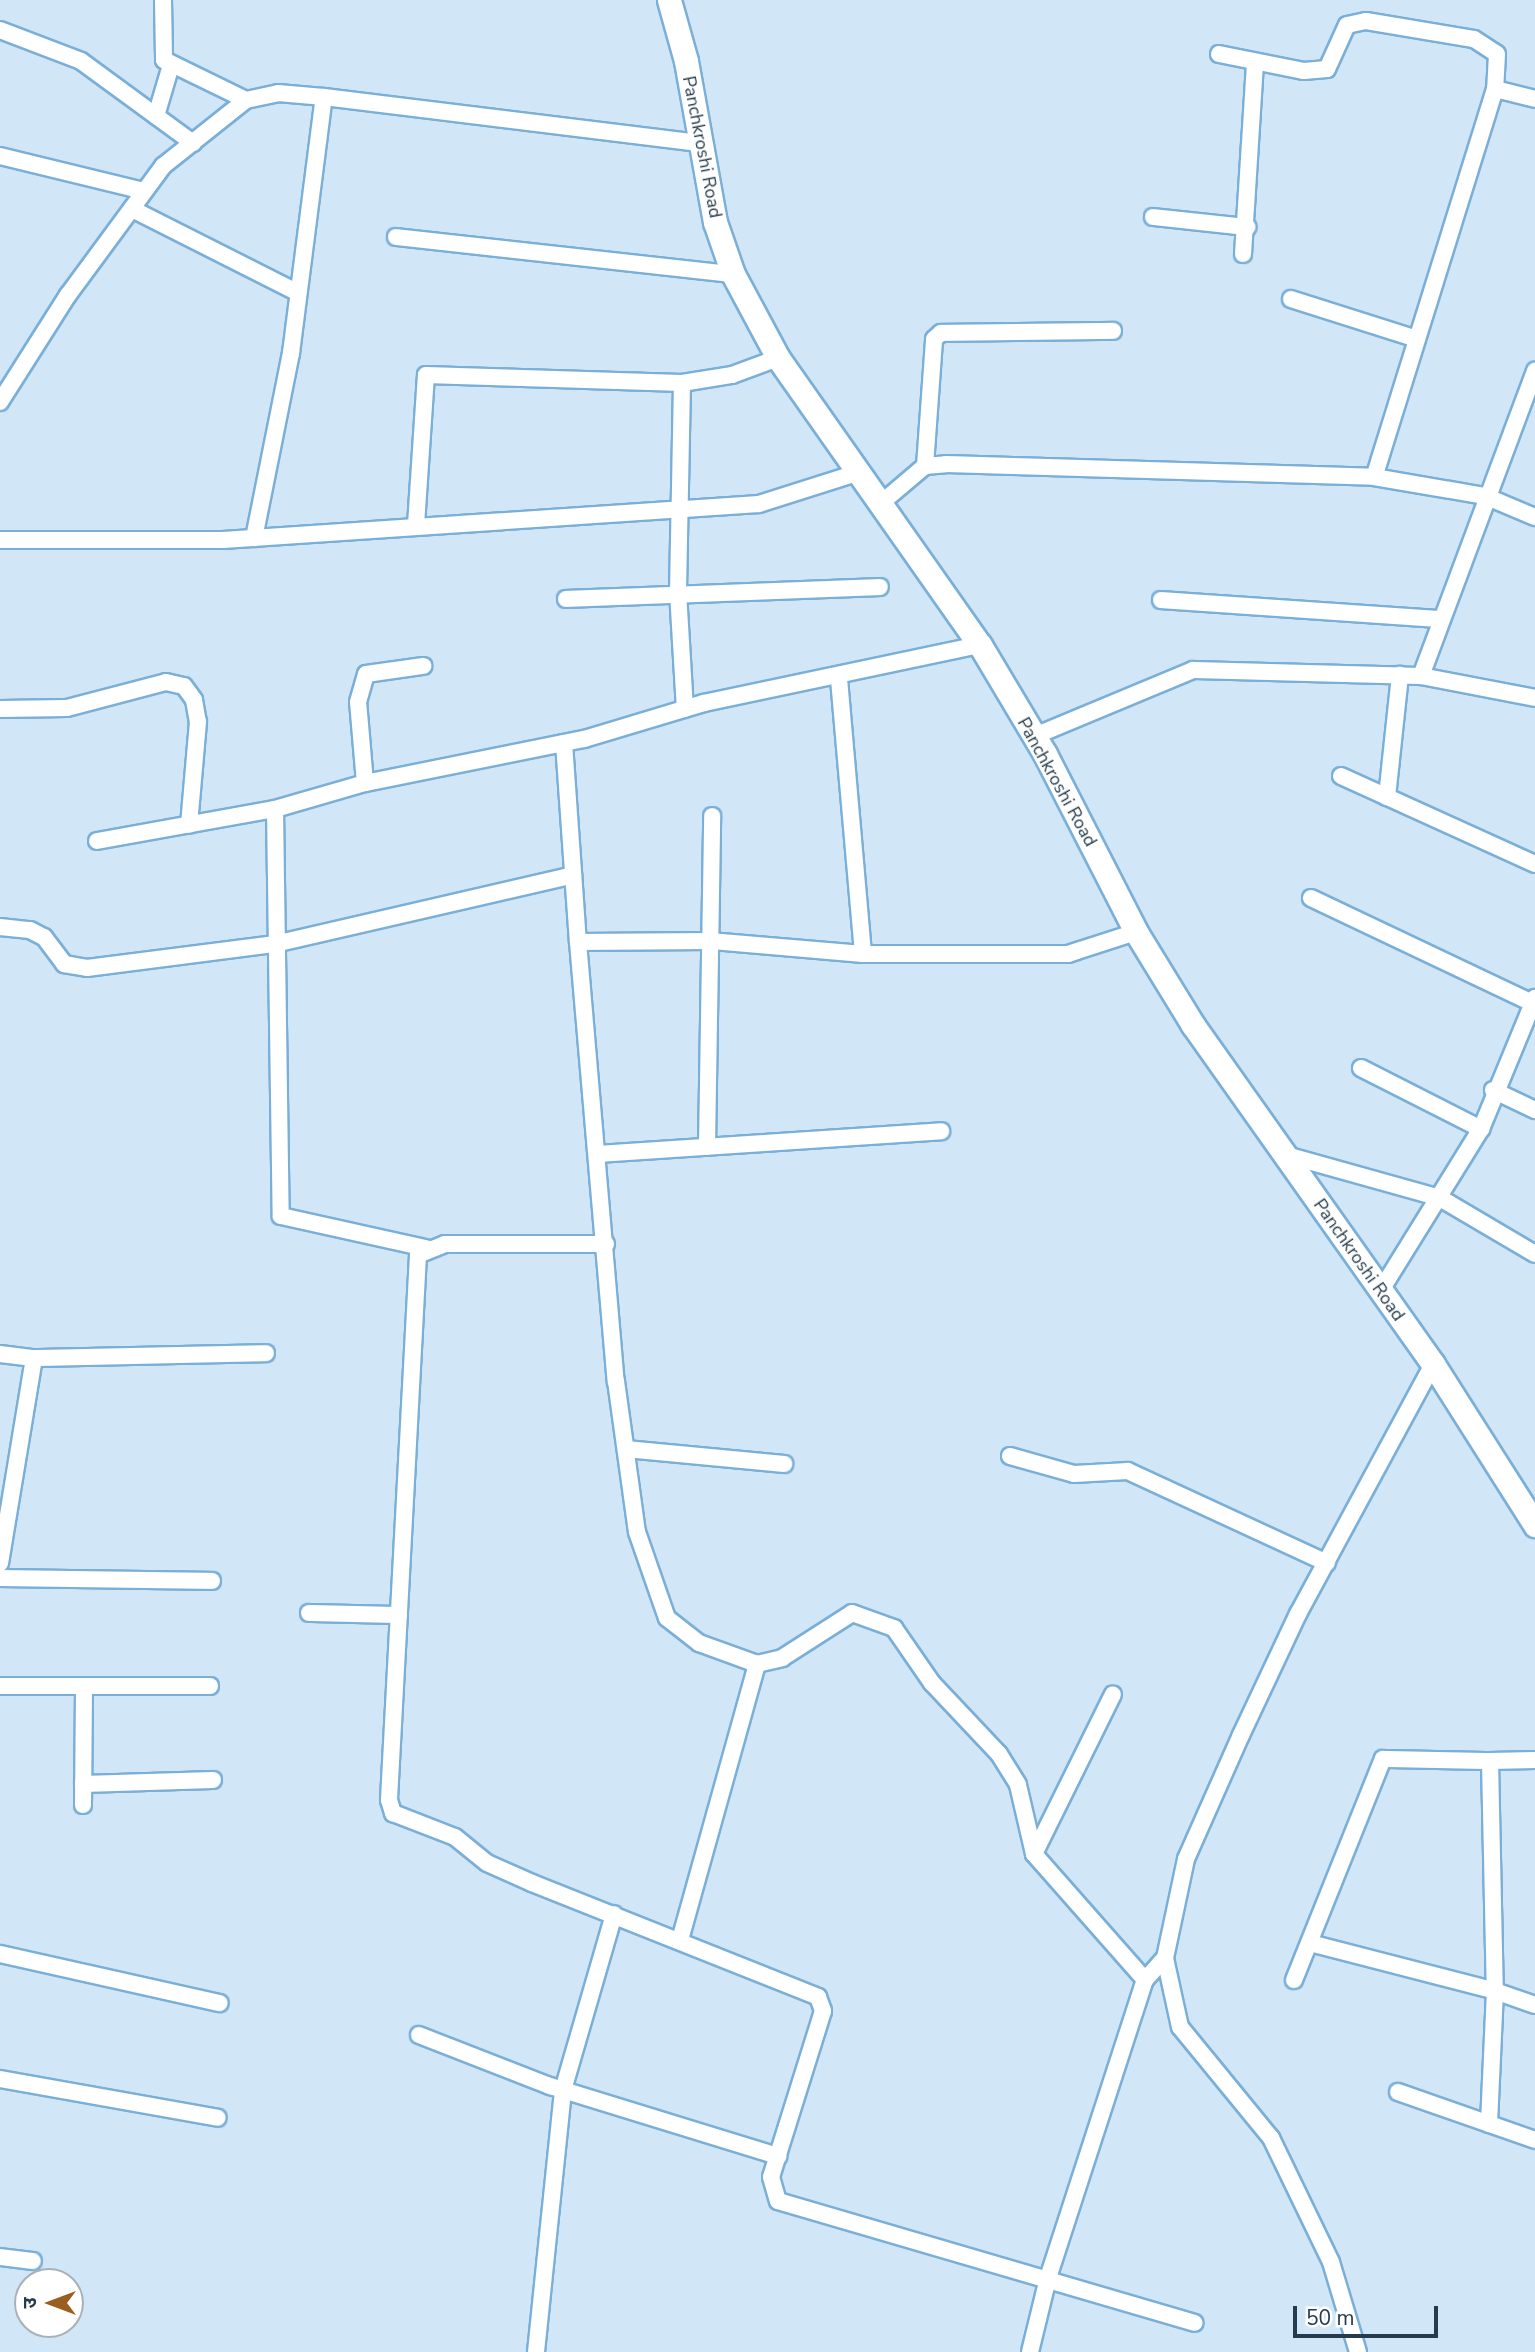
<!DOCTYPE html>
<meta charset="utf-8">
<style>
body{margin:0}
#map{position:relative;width:1535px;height:2352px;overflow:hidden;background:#d1e6f7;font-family:"Nunito Sans","Noto Sans Devanagari",sans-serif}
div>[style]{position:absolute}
.roads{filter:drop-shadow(2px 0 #7aafd8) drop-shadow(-2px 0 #7aafd8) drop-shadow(0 2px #7aafd8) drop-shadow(0 -2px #7aafd8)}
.street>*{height:16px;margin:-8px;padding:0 8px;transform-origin:8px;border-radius:8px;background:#fff}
.secondary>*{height:23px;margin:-11.5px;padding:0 11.5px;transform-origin:11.5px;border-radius:11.5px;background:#fff}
span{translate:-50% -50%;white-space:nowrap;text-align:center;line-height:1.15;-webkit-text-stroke:5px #fff;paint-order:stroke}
.street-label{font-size:18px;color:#263c4c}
.north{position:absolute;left:14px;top:2268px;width:70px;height:70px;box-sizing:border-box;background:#fff;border:2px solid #a8b1b7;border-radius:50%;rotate:270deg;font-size:19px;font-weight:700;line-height:28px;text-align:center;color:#263c4c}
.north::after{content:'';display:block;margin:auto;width:24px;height:32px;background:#9a5e20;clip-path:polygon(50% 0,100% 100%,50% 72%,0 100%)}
.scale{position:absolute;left:1293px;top:2306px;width:145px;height:32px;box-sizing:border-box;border:4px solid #263c4c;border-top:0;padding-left:9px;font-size:21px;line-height:24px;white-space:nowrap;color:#263c4c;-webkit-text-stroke:5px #fff;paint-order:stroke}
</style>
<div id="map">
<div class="roads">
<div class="street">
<i style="left:163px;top:0;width:60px;rotate:89deg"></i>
<i style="left:164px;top:60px;width:91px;rotate:26deg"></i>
<i style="left:0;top:30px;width:87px;rotate:20.9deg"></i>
<i style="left:81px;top:61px;width:139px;rotate:36.2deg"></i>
<i style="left:1219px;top:54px;width:87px;rotate:11.3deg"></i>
<i style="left:1304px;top:71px;width:23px;rotate:-5deg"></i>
<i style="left:1327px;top:69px;width:48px;rotate:-65.6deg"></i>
<i style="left:1347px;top:25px;width:19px;rotate:-12deg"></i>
<i style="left:1366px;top:21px;width:109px;rotate:9.5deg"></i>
<i style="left:1474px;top:39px;width:27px;rotate:33deg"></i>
<i style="left:1497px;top:54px;width:35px;rotate:93deg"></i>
<i style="left:1495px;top:89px;width:406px;rotate:107.3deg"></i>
<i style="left:1495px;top:89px;width:41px;rotate:14deg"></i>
<i style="left:156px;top:116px;width:53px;rotate:-73.6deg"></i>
<i style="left:0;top:156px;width:148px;rotate:13.7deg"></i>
<i style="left:132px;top:209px;width:186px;rotate:26.8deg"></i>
<i style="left:1153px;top:217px;width:95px;rotate:6.1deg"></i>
<i style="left:396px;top:237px;width:339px;rotate:6.3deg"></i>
<i style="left:1243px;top:254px;width:192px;rotate:-86.4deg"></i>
<i style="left:1291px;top:299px;width:132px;rotate:17.6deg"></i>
<i style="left:682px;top:383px;width:209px;rotate:91.1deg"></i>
<i style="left:678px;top:592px;width:117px;rotate:86.6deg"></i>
<i style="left:0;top:402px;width:127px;rotate:-57.6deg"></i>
<i style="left:68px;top:295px;width:160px;rotate:-53.6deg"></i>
<i style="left:163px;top:166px;width:106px;rotate:-38.5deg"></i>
<i style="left:246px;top:100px;width:33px;rotate:-12deg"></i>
<i style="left:278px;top:93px;width:46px;rotate:5deg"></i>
<i style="left:324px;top:97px;width:376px;rotate:7deg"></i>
<i style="left:925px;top:466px;width:127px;rotate:-85.9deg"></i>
<i style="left:934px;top:339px;width:9px;rotate:-41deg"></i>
<i style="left:941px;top:333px;width:172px;rotate:-0.7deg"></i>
<i style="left:880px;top:504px;width:59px;rotate:-40.2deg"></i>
<i style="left:925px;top:466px;width:21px;rotate:-5deg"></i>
<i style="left:946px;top:464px;width:428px;rotate:1.7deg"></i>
<i style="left:1374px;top:477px;width:113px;rotate:9.7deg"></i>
<i style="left:1485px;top:496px;width:54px;rotate:22.8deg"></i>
<i style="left:416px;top:525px;width:150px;rotate:-86.2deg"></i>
<i style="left:426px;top:375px;width:256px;rotate:1.8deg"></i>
<i style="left:682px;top:383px;width:51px;rotate:-9.1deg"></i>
<i style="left:732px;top:375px;width:49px;rotate:-20.3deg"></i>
<i style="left:254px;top:538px;width:189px;rotate:-78.7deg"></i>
<i style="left:291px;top:353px;width:258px;rotate:-82.7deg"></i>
<i style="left:0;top:540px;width:223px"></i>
<i style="left:223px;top:540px;width:537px;rotate:-3.84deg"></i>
<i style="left:759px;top:504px;width:103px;rotate:-17.6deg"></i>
<i style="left:566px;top:599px;width:314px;rotate:-2.2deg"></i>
<i style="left:1161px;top:600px;width:281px;rotate:3.9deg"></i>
<i style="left:1421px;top:676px;width:116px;rotate:10.9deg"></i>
<i style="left:839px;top:679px;width:276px;rotate:85deg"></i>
<i style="left:0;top:709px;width:67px;rotate:-0.9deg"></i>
<i style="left:67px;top:708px;width:102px;rotate:-14.7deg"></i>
<i style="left:166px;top:682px;width:18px;rotate:13deg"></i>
<i style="left:184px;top:686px;width:17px;rotate:54deg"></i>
<i style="left:194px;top:700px;width:22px;rotate:80deg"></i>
<i style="left:198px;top:722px;width:103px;rotate:95deg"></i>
<i style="left:1032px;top:737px;width:174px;rotate:-22.6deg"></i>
<i style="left:1193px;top:670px;width:228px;rotate:1.5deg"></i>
<i style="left:1421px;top:676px;width:326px;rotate:-69.5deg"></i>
<i style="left:564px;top:743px;width:199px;rotate:86deg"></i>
<i style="left:1341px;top:776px;width:213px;rotate:24.4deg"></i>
<i style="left:365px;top:783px;width:81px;rotate:-94.9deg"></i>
<i style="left:358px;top:702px;width:29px;rotate:-74deg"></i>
<i style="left:366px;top:674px;width:58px;rotate:-8deg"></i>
<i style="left:1387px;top:797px;width:123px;rotate:-83.9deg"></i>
<i style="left:275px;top:809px;width:407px;rotate:89.2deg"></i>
<i style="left:281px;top:1216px;width:148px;rotate:12.5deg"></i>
<i style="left:97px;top:841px;width:181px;rotate:-10.2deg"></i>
<i style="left:275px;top:809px;width:94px;rotate:-16.1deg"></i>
<i style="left:365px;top:783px;width:223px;rotate:-11.4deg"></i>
<i style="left:584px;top:739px;width:125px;rotate:-16.7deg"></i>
<i style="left:704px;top:703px;width:282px;rotate:-11.9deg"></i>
<i style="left:1311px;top:898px;width:245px;rotate:25.4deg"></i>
<i style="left:0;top:927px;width:30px;rotate:6deg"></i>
<i style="left:30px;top:930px;width:16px;rotate:27deg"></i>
<i style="left:44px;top:937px;width:34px;rotate:53deg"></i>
<i style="left:64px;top:964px;width:23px;rotate:10deg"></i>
<i style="left:87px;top:968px;width:190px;rotate:-7.3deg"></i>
<i style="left:275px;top:944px;width:306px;rotate:-13deg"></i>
<i style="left:1136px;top:932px;width:71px;rotate:162.1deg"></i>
<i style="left:1068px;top:954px;width:205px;rotate:180deg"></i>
<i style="left:863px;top:954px;width:154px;rotate:-175.1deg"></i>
<i style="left:710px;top:941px;width:132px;rotate:179.6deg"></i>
<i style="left:578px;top:942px;width:441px;rotate:85.1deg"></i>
<i style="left:616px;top:1381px;width:152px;rotate:82.1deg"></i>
<i style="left:637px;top:1532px;width:91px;rotate:70.8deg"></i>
<i style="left:667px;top:1618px;width:41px;rotate:38deg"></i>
<i style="left:699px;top:1643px;width:62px;rotate:19.9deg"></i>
<i style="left:757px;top:1664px;width:26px;rotate:-13deg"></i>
<i style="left:782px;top:1658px;width:83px;rotate:-32.7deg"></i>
<i style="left:852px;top:1613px;width:45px;rotate:19.7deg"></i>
<i style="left:894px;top:1628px;width:67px;rotate:55.4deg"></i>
<i style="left:932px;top:1683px;width:98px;rotate:46.7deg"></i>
<i style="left:999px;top:1754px;width:36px;rotate:58deg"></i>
<i style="left:1018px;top:1785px;width:71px;rotate:76.9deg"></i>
<i style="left:1034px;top:1854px;width:168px;rotate:48.6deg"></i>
<i style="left:1361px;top:1068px;width:135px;rotate:26.9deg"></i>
<i style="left:1481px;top:1129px;width:142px;rotate:-67.6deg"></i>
<i style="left:1493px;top:1090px;width:47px;rotate:25.5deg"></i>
<i style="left:707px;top:1147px;width:331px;rotate:-89.1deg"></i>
<i style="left:598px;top:1154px;width:344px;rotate:-3.8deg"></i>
<i style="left:1290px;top:1156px;width:156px;rotate:15.6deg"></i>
<i style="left:1440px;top:1198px;width:110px;rotate:30.5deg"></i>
<i style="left:606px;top:1244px;width:161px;rotate:180deg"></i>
<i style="left:445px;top:1244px;width:29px;rotate:158deg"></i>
<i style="left:418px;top:1255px;width:546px;rotate:93.05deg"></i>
<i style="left:389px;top:1800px;width:14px;rotate:73deg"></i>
<i style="left:393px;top:1813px;width:66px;rotate:21.2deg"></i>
<i style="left:455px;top:1837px;width:41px;rotate:39.1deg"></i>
<i style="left:487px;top:1863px;width:49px;rotate:24deg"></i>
<i style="left:532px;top:1883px;width:308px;rotate:21.7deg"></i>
<i style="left:818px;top:1997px;width:15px;rotate:70deg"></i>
<i style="left:823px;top:2011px;width:174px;rotate:107.4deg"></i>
<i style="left:771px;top:2177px;width:25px;rotate:74deg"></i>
<i style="left:778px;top:2201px;width:434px;rotate:16.3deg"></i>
<i style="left:1381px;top:1290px;width:190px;rotate:-58.2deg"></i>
<i style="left:0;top:1354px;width:34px;rotate:7deg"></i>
<i style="left:34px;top:1358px;width:208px;rotate:99.4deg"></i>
<i style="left:34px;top:1358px;width:232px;rotate:-1.2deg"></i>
<i style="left:626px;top:1449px;width:159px;rotate:5.4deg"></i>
<i style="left:1010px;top:1456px;width:66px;rotate:15.7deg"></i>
<i style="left:1074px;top:1474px;width:54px;rotate:-3.2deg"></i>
<i style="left:1128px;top:1471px;width:219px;rotate:24.8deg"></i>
<i style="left:0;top:1578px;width:212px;rotate:0.8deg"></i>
<i style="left:309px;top:1613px;width:90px;rotate:1.3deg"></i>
<i style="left:0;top:1686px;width:210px"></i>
<i style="left:1535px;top:1760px;width:45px;rotate:178.7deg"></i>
<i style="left:1490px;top:1761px;width:230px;rotate:88.8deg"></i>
<i style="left:1495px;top:1991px;width:42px;rotate:19.3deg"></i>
<i style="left:83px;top:1784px;width:130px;rotate:-1.8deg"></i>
<i style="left:83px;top:1805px;width:119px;rotate:-89.5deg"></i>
<i style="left:1034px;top:1854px;width:178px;rotate:-63.7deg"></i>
<i style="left:680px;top:1940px;width:287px;rotate:-74.4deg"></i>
<i style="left:1310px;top:1943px;width:191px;rotate:14.5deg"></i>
<i style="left:1495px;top:1991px;width:133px;rotate:92.6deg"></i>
<i style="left:0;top:1954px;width:225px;rotate:12.6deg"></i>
<i style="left:1294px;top:1980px;width:238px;rotate:-68.1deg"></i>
<i style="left:1383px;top:1759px;width:107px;rotate:1.1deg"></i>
<i style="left:419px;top:2035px;width:141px;rotate:21.3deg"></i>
<i style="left:550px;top:2086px;width:239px;rotate:17.1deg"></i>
<i style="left:0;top:2079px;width:221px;rotate:10.1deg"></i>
<i style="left:1398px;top:2092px;width:145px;rotate:19.3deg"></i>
<i style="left:0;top:2257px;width:33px;rotate:7deg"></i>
<i style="left:536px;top:2352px;width:263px;rotate:-84.1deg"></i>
<i style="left:563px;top:2090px;width:183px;rotate:-73.8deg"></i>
<i style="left:1030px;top:2352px;width:76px;rotate:-76.3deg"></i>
<i style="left:1048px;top:2278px;width:313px;rotate:-72deg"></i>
<i style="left:1145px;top:1980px;width:30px;rotate:-48deg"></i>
<i style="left:1358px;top:2352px;width:94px;rotate:-106.7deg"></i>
<i style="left:1331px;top:2262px;width:138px;rotate:-115.8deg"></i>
<i style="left:1271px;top:2138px;width:144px;rotate:-129.3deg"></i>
<i style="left:1180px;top:2027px;width:71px;rotate:-102.3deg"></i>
<i style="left:1165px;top:1958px;width:101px;rotate:-78deg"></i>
<i style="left:1186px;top:1859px;width:136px;rotate:-66.1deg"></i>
<i style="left:1241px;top:1735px;width:134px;rotate:-64.8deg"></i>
<i style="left:1298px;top:1614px;width:284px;rotate:-61.6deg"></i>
</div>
<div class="secondary">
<i style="left:669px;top:0;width:63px;rotate:74.4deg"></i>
<i style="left:686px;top:61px;width:164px;rotate:79.8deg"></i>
<i style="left:715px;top:222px;width:55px;rotate:70.9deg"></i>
<i style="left:733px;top:274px;width:95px;rotate:61.8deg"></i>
<i style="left:778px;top:358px;width:351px;rotate:54.9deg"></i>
<i style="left:980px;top:645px;width:127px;rotate:59.2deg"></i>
<i style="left:1045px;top:754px;width:200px;rotate:62.9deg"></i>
<i style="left:1136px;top:932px;width:109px;rotate:58.5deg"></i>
<i style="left:1193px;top:1025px;width:415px;rotate:54.7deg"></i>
<i style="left:1433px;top:1364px;width:191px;rotate:57.6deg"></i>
</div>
</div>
<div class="street-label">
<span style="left:702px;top:147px;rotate:79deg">Panchkroshi Road</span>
<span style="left:1057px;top:782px;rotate:61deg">Panchkroshi Road</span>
<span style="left:1359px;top:1260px;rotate:55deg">Panchkroshi Road</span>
</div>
<div class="north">उ</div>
<div class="scale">50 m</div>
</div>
